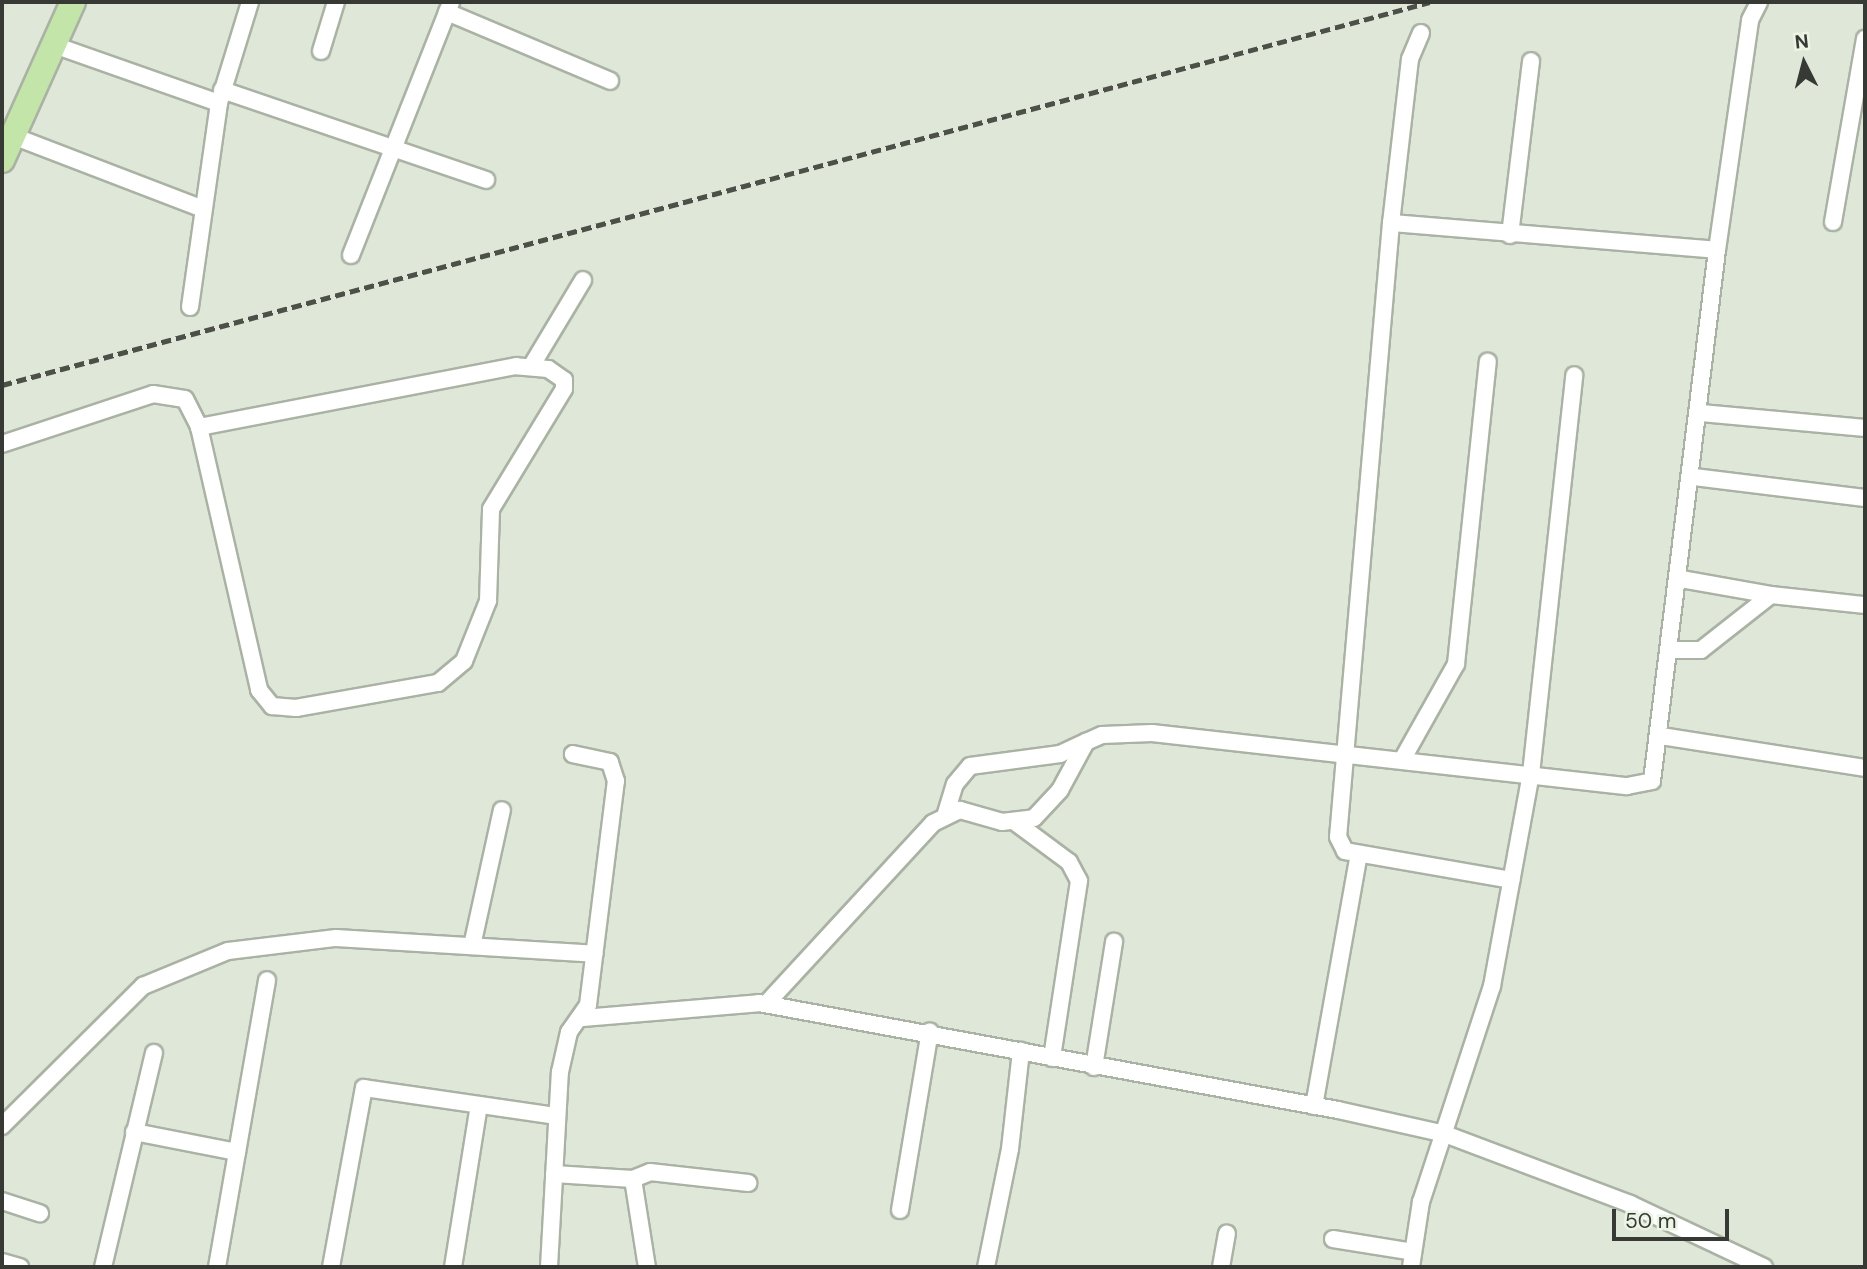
<!DOCTYPE html>
<style>
body{margin:0}
#map{position:relative;width:1867px;height:1269px;overflow:hidden;background:#dee7d8;font-family:"DM Sans",sans-serif}
div>[style]{position:absolute}
.roads{filter:drop-shadow(2px 0 #aab2a4) drop-shadow(-2px 0 #aab2a4) drop-shadow(0 2px #aab2a4) drop-shadow(0 -2px #aab2a4)}
.minor>*{height:16px;margin:-8px;padding:0 8px;transform-origin:8px;border-radius:8px;background:#fff}
.primary>*{height:24px;margin:-12px;padding:0 12px;transform-origin:12px;border-radius:12px;background:#c3e5a9}
.rail>*{height:4.5px;margin-top:-2.25px;transform-origin:0;background:repeating-linear-gradient(90deg,#4d5049 0 10px,transparent 0 15px)}
span{translate:-50% -50%;white-space:nowrap;text-align:center;line-height:1.15;-webkit-text-stroke:7px #ebf4e5;paint-order:stroke}
.frame{position:absolute;inset:0;border:4px solid #373a34;pointer-events:none}
.north{position:absolute;left:1769px;top:28px;width:70px;height:70px;-webkit-text-stroke:5px #ebf4e5;paint-order:stroke;rotate:354deg;font-size:19px;font-weight:700;line-height:28px;text-align:center;color:#373a34}
.north::after{content:'';display:block;margin:auto;width:24px;height:32px;background:#373a34;clip-path:polygon(50% 0,100% 100%,50% 72%,0 100%)}
.scale{position:absolute;left:1612px;top:1209px;width:117px;height:32px;box-sizing:border-box;border:4px solid #373a34;border-top:0;padding-left:9px;font-size:21px;line-height:24px;white-space:nowrap;color:#373a34;-webkit-text-stroke:5px #ebf4e5;paint-order:stroke}
</style>
<div id="map">
<div class="roads">
<div class="minor">
<i style="left:447px;top:12px;width:177px;rotate:22.9deg"></i>
<i style="left:1421px;top:33px;width:28px;rotate:113deg"></i>
<i style="left:1410px;top:59px;width:165px;rotate:96.6deg"></i>
<i style="left:1391px;top:223px;width:616px;rotate:94.93deg"></i>
<i style="left:1338px;top:837px;width:16px;rotate:63deg"></i>
<i style="left:1345px;top:851px;width:169px;rotate:9.9deg"></i>
<i style="left:54px;top:45px;width:175px;rotate:19.4deg"></i>
<i style="left:321px;top:51px;width:51px;rotate:-73deg"></i>
<i style="left:222px;top:90px;width:279px;rotate:18.8deg"></i>
<i style="left:13px;top:136px;width:201px;rotate:21deg"></i>
<i style="left:1833px;top:222px;width:186px;rotate:-80.1deg"></i>
<i style="left:1391px;top:223px;width:327px;rotate:4.7deg"></i>
<i style="left:1717px;top:250px;width:232px;rotate:-81.8deg"></i>
<i style="left:1750px;top:20px;width:20px;rotate:-63deg"></i>
<i style="left:1510px;top:235px;width:175px;rotate:-83.1deg"></i>
<i style="left:351px;top:255px;width:272px;rotate:-68.4deg"></i>
<i style="left:190px;top:307px;width:206px;rotate:-81.9deg"></i>
<i style="left:219px;top:103px;width:106px;rotate:-72.9deg"></i>
<i style="left:532px;top:365px;width:99px;rotate:-59deg"></i>
<i style="left:1701px;top:413px;width:165px;rotate:5.2deg"></i>
<i style="left:2px;top:444px;width:159px;rotate:-18.3deg"></i>
<i style="left:153px;top:394px;width:32px;rotate:9deg"></i>
<i style="left:185px;top:399px;width:31px;rotate:63deg"></i>
<i style="left:199px;top:427px;width:270px;rotate:77.1deg"></i>
<i style="left:259px;top:690px;width:21px;rotate:51deg"></i>
<i style="left:272px;top:706px;width:24px;rotate:5deg"></i>
<i style="left:296px;top:708px;width:144px;rotate:-10deg"></i>
<i style="left:438px;top:683px;width:34px;rotate:-40deg"></i>
<i style="left:464px;top:661px;width:65px;rotate:-68.2deg"></i>
<i style="left:488px;top:601px;width:92px;rotate:-88.1deg"></i>
<i style="left:491px;top:509px;width:140px;rotate:-58.7deg"></i>
<i style="left:564px;top:389px;width:9px;rotate:-90deg"></i>
<i style="left:564px;top:380px;width:19px;rotate:-145deg"></i>
<i style="left:548px;top:369px;width:32px;rotate:-175deg"></i>
<i style="left:516px;top:366px;width:323px;rotate:169.1deg"></i>
<i style="left:1694px;top:477px;width:172px;rotate:7deg"></i>
<i style="left:1681px;top:579px;width:91px;rotate:10.1deg"></i>
<i style="left:1672px;top:650px;width:29px"></i>
<i style="left:1701px;top:650px;width:89px;rotate:-38.2deg"></i>
<i style="left:1771px;top:595px;width:95px;rotate:6.1deg"></i>
<i style="left:1661px;top:736px;width:206px;rotate:8.9deg"></i>
<i style="left:1402px;top:760px;width:110px;rotate:-60.6deg"></i>
<i style="left:1456px;top:664px;width:304px;rotate:-84deg"></i>
<i style="left:946px;top:813px;width:30px;rotate:-73deg"></i>
<i style="left:955px;top:784px;width:23px;rotate:-50deg"></i>
<i style="left:970px;top:766px;width:91px;rotate:-7.6deg"></i>
<i style="left:1060px;top:754px;width:29px;rotate:-25deg"></i>
<i style="left:1015px;top:822px;width:67px;rotate:36.5deg"></i>
<i style="left:1069px;top:862px;width:21px;rotate:62deg"></i>
<i style="left:1079px;top:881px;width:179px;rotate:98.7deg"></i>
<i style="left:472px;top:946px;width:139px;rotate:-77.6deg"></i>
<i style="left:766px;top:1004px;width:246px;rotate:-47.3deg"></i>
<i style="left:933px;top:823px;width:30px;rotate:-26deg"></i>
<i style="left:960px;top:810px;width:44px;rotate:15.9deg"></i>
<i style="left:1002px;top:822px;width:32px;rotate:-7deg"></i>
<i style="left:1034px;top:818px;width:38px;rotate:-47deg"></i>
<i style="left:1060px;top:790px;width:55px;rotate:-61.6deg"></i>
<i style="left:1086px;top:742px;width:17px;rotate:-24deg"></i>
<i style="left:1102px;top:735px;width:50px;rotate:-2.3deg"></i>
<i style="left:1152px;top:733px;width:478px;rotate:6.4deg"></i>
<i style="left:1627px;top:786px;width:25px;rotate:-11deg"></i>
<i style="left:1652px;top:781px;width:535px;rotate:-83.02deg"></i>
<i style="left:582px;top:1018px;width:178px;rotate:-4.8deg"></i>
<i style="left:759px;top:1003px;width:589px;rotate:10.47deg"></i>
<i style="left:1338px;top:1110px;width:110px;rotate:12.6deg"></i>
<i style="left:1445px;top:1134px;width:198px;rotate:20.7deg"></i>
<i style="left:1630px;top:1204px;width:148px;rotate:25.2deg"></i>
<i style="left:1094px;top:1067px;width:127px;rotate:-80.9deg"></i>
<i style="left:1314px;top:1106px;width:256px;rotate:-79.9deg"></i>
<i style="left:2px;top:1126px;width:199px;rotate:-44.8deg"></i>
<i style="left:143px;top:986px;width:92px;rotate:-22.4deg"></i>
<i style="left:228px;top:951px;width:109px;rotate:-6.9deg"></i>
<i style="left:336px;top:938px;width:259px;rotate:3.5deg"></i>
<i style="left:134px;top:1132px;width:105px;rotate:11deg"></i>
<i style="left:554px;top:1174px;width:79px;rotate:3.6deg"></i>
<i style="left:633px;top:1179px;width:89px;rotate:81deg"></i>
<i style="left:633px;top:1179px;width:18px;rotate:-22deg"></i>
<i style="left:650px;top:1172px;width:99px;rotate:6.4deg"></i>
<i style="left:2px;top:1201px;width:40px;rotate:18deg"></i>
<i style="left:900px;top:1210px;width:181px;rotate:-80.5deg"></i>
<i style="left:1333px;top:1239px;width:81px;rotate:9.2deg"></i>
<i style="left:2px;top:1262px;width:19px;rotate:16deg"></i>
<i style="left:103px;top:1267px;width:220px;rotate:-76.6deg"></i>
<i style="left:217px;top:1267px;width:291px;rotate:-80.1deg"></i>
<i style="left:331px;top:1267px;width:182px;rotate:-79.6deg"></i>
<i style="left:364px;top:1088px;width:194px;rotate:8.3deg"></i>
<i style="left:453px;top:1267px;width:164px;rotate:-80.9deg"></i>
<i style="left:549px;top:1267px;width:195px;rotate:-86.8deg"></i>
<i style="left:560px;top:1072px;width:41px;rotate:-77.3deg"></i>
<i style="left:569px;top:1032px;width:33px;rotate:-55deg"></i>
<i style="left:588px;top:1005px;width:226px;rotate:-82.9deg"></i>
<i style="left:616px;top:781px;width:20px;rotate:-108deg"></i>
<i style="left:610px;top:762px;width:38px;rotate:-168deg"></i>
<i style="left:986px;top:1267px;width:120px;rotate:-78.5deg"></i>
<i style="left:1010px;top:1149px;width:99px;rotate:-83.6deg"></i>
<i style="left:1221px;top:1267px;width:34px;rotate:-80deg"></i>
<i style="left:1411px;top:1267px;width:66px;rotate:-81.3deg"></i>
<i style="left:1421px;top:1202px;width:227px;rotate:-71.8deg"></i>
<i style="left:1492px;top:986px;width:216px;rotate:-79.6deg"></i>
<i style="left:1531px;top:774px;width:401px;rotate:-83.8deg"></i>
</div>
<div class="primary">
<i style="left:2px;top:160px;width:173px;rotate:-65.8deg"></i>
</div>
</div>
<div class="rail">
<i style="left:2px;top:385px;width:1478px;rotate:-15.01deg"></i>
</div>
<div class="frame"></div>
<div class="north">N</div>
<div class="scale">50 m</div>
</div>
